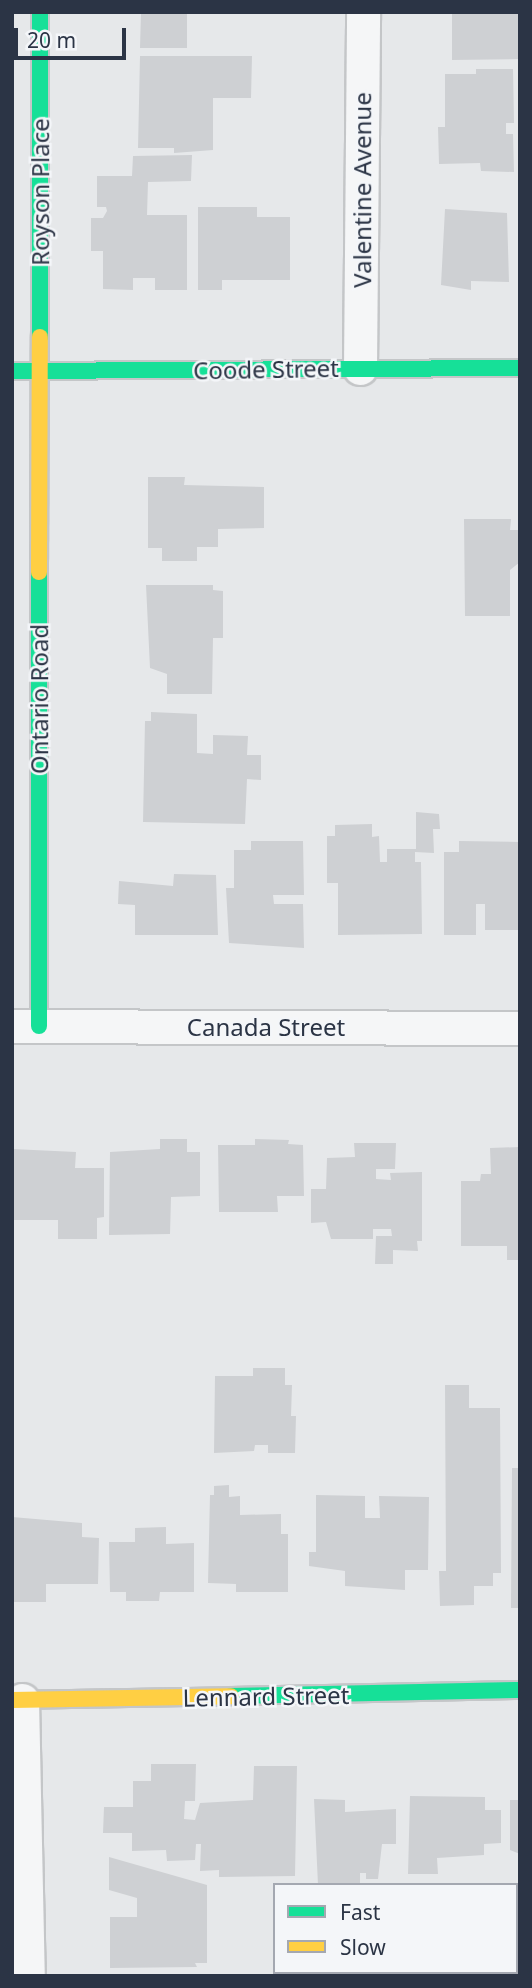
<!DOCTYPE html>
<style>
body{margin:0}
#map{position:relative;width:532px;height:1988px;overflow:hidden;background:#e6e8ea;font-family:"Noto Sans",sans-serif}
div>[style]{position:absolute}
.building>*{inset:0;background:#ced0d3}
.roads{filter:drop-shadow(2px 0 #c4c6c8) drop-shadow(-2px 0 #c4c6c8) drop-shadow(0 2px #c4c6c8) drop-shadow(0 -2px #c4c6c8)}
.street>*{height:33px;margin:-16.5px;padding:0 16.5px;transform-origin:16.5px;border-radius:16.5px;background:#f5f6f7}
.fast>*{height:16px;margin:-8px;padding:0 8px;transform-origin:8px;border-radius:8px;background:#16e098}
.slow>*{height:16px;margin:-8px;padding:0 8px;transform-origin:8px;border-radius:8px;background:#ffcf43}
span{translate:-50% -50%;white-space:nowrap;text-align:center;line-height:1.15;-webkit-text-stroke:5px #f4f6f9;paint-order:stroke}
.street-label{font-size:24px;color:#2b3445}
.frame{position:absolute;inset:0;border:14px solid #2b3445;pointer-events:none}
.legend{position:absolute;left:273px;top:1883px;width:245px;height:91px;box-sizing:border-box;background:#f4f6f9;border:2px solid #a4a8b1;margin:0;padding:9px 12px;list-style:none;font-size:21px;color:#2b3445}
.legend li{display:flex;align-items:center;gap:14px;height:35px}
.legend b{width:35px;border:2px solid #a4a8b1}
.scale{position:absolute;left:14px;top:28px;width:112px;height:32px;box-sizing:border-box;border:4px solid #2b3445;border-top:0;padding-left:9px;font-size:21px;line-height:24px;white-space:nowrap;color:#2b3445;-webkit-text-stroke:5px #f4f6f9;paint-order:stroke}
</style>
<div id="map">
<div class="building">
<i style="clip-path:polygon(141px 12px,187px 12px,187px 48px,140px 48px)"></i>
<i style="clip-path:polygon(452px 12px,520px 12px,520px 59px,452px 60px)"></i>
<i style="clip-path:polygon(140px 56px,252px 56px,251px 98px,213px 98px,213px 150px,174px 153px,174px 148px,138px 148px)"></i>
<i style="clip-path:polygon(476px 69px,513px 69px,514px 123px,506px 123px,506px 134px,513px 134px,514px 172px,481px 171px,480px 163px,439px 164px,438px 127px,445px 127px,445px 74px,476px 74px)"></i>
<i style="clip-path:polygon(192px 155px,191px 181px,148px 182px,147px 215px,187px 215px,187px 290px,155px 290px,155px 278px,133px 278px,133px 290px,103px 289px,103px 251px,91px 251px,91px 218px,103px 218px,107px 211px,106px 207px,97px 207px,97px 176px,132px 176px,133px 156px)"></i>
<i style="clip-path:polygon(198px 207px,257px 207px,257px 217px,290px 217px,290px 280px,222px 280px,222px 290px,198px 290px)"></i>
<i style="clip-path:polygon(445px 209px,507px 213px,509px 282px,471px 281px,471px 290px,441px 285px)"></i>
<i style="clip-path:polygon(148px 477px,185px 477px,184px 485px,264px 487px,264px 528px,218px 529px,218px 547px,197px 547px,197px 561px,162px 561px,162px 548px,148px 548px)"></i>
<i style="clip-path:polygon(464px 519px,511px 519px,510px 530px,520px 530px,520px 562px,510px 570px,510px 616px,465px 616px)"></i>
<i style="clip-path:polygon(146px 585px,213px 585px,213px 590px,223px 591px,223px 638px,213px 638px,212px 694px,167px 694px,167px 674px,150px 668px)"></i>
<i style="clip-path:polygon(151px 712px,197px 714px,197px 753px,213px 754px,213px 735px,248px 736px,247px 755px,261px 755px,261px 780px,247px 779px,245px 824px,143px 822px,145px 721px,151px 721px)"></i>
<i style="clip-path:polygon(416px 812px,439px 814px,440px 829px,433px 829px,434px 853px,415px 852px,415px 862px,421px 862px,422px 934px,338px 935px,338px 883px,327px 883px,327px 836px,335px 836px,335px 825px,372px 824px,372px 837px,379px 836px,380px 862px,387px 862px,387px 849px,416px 849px)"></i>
<i style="clip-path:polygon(251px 841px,303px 841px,304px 895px,273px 895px,274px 904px,303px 904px,304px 948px,229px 943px,226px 888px,234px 888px,234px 850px,251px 850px)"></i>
<i style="clip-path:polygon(459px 841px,520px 842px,520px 930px,485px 930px,485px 904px,476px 904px,476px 935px,444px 935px,444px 852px,459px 852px)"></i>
<i style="clip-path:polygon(174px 874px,216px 875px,218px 935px,135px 935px,135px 905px,118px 904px,119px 881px,173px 886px)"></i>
<i style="clip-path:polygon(160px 1139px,187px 1139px,187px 1152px,200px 1152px,200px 1196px,171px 1197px,170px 1234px,109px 1235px,110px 1152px,160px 1149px)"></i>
<i style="clip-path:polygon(255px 1139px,289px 1140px,288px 1144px,303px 1145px,304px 1196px,277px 1196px,278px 1212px,219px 1212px,218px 1145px,255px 1145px)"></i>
<i style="clip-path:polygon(354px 1143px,396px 1143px,395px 1169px,376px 1169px,376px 1179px,391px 1180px,390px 1173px,422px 1172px,422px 1241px,417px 1241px,418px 1251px,393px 1250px,393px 1264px,375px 1264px,376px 1236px,392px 1236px,391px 1229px,373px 1229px,373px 1239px,331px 1239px,326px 1222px,311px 1223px,311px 1189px,326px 1189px,327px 1158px,355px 1157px)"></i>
<i style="clip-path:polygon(520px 1147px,520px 1260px,507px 1260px,507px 1246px,461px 1246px,461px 1181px,480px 1181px,481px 1174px,491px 1174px,490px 1148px)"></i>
<i style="clip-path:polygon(12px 1149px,76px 1152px,75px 1168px,104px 1168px,104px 1217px,97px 1218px,97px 1239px,58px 1239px,58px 1220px,12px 1220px)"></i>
<i style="clip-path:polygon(253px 1368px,285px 1368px,285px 1385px,292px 1385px,291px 1416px,296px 1416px,295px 1453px,268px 1453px,268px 1445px,255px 1445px,254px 1451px,214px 1453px,215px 1376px,253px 1376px)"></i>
<i style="clip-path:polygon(445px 1385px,469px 1385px,469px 1408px,500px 1408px,501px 1573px,493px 1573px,493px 1586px,474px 1586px,474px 1605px,440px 1606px,439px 1571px,446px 1571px)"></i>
<i style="clip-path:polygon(512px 1468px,520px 1468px,520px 1608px,511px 1608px)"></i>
<i style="clip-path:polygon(229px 1485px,229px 1497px,240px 1496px,240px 1515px,281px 1514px,281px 1534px,288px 1534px,288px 1592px,236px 1592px,236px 1584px,208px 1583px,210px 1495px,214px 1495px,214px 1486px)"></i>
<i style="clip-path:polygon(316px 1495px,365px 1496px,365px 1518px,380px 1518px,379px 1496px,429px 1497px,428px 1570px,405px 1570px,405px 1590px,345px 1586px,345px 1571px,309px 1566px,309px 1552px,316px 1552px)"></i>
<i style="clip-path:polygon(12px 1517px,82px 1523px,82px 1537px,99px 1538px,98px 1584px,46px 1584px,46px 1602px,12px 1602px)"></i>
<i style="clip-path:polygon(166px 1527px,166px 1544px,194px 1543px,194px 1592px,160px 1592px,159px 1601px,126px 1601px,126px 1592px,110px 1592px,109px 1542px,135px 1542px,135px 1528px)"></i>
<i style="clip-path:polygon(151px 1764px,196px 1764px,195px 1801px,185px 1801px,184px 1819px,195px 1820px,200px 1803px,253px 1800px,254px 1766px,297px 1766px,295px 1876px,219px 1877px,219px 1870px,200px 1871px,201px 1844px,196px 1844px,195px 1860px,167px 1861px,166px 1850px,132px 1851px,132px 1833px,103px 1833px,104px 1807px,133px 1807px,133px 1781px,151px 1781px)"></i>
<i style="clip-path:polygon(410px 1796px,485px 1797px,485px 1810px,501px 1810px,501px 1843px,484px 1844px,484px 1855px,437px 1858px,438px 1874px,408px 1874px)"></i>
<i style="clip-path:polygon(314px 1799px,345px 1800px,345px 1812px,396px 1809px,396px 1844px,382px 1844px,378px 1879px,366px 1879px,366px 1873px,360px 1873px,360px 1885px,318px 1885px)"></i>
<i style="clip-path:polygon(510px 1800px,520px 1800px,520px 1854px,510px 1850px)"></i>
<i style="clip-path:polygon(109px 1857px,207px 1885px,207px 1963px,195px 1963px,197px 1967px,110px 1968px,110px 1917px,137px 1917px,137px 1898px,109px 1890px)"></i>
</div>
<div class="roads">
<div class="street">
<i style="left:360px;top:368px;width:356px;rotate:-89.5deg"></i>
<i style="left:12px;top:1026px;width:508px;rotate:0.23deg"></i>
<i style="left:22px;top:1700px;width:276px;rotate:88.8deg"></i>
</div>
<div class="fast">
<i style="left:40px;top:337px;width:325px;rotate:-90deg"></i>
<i style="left:12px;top:371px;width:508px;rotate:-0.34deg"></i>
<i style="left:39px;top:1026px;width:454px;rotate:-90deg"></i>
<i style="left:231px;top:1696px;width:289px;rotate:-1.2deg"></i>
</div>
<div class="slow">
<i style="left:39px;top:572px;width:235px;rotate:-89.8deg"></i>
<i style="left:12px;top:1700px;width:219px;rotate:-1deg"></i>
</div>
</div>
<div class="street-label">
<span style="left:362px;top:190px;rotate:-90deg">Valentine Avenue</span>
<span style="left:40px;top:192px;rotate:-90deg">Royson Place</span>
<span style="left:266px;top:369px;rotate:-1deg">Coode Street</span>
<span style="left:39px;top:699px;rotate:-90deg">Ontario Road</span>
<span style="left:266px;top:1027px">Canada Street</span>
<span style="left:266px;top:1696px;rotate:-1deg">Lennard Street</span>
</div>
<div class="frame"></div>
<ul class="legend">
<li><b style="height:9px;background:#16e098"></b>Fast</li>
<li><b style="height:9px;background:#ffcf43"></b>Slow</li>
</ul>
<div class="scale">20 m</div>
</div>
